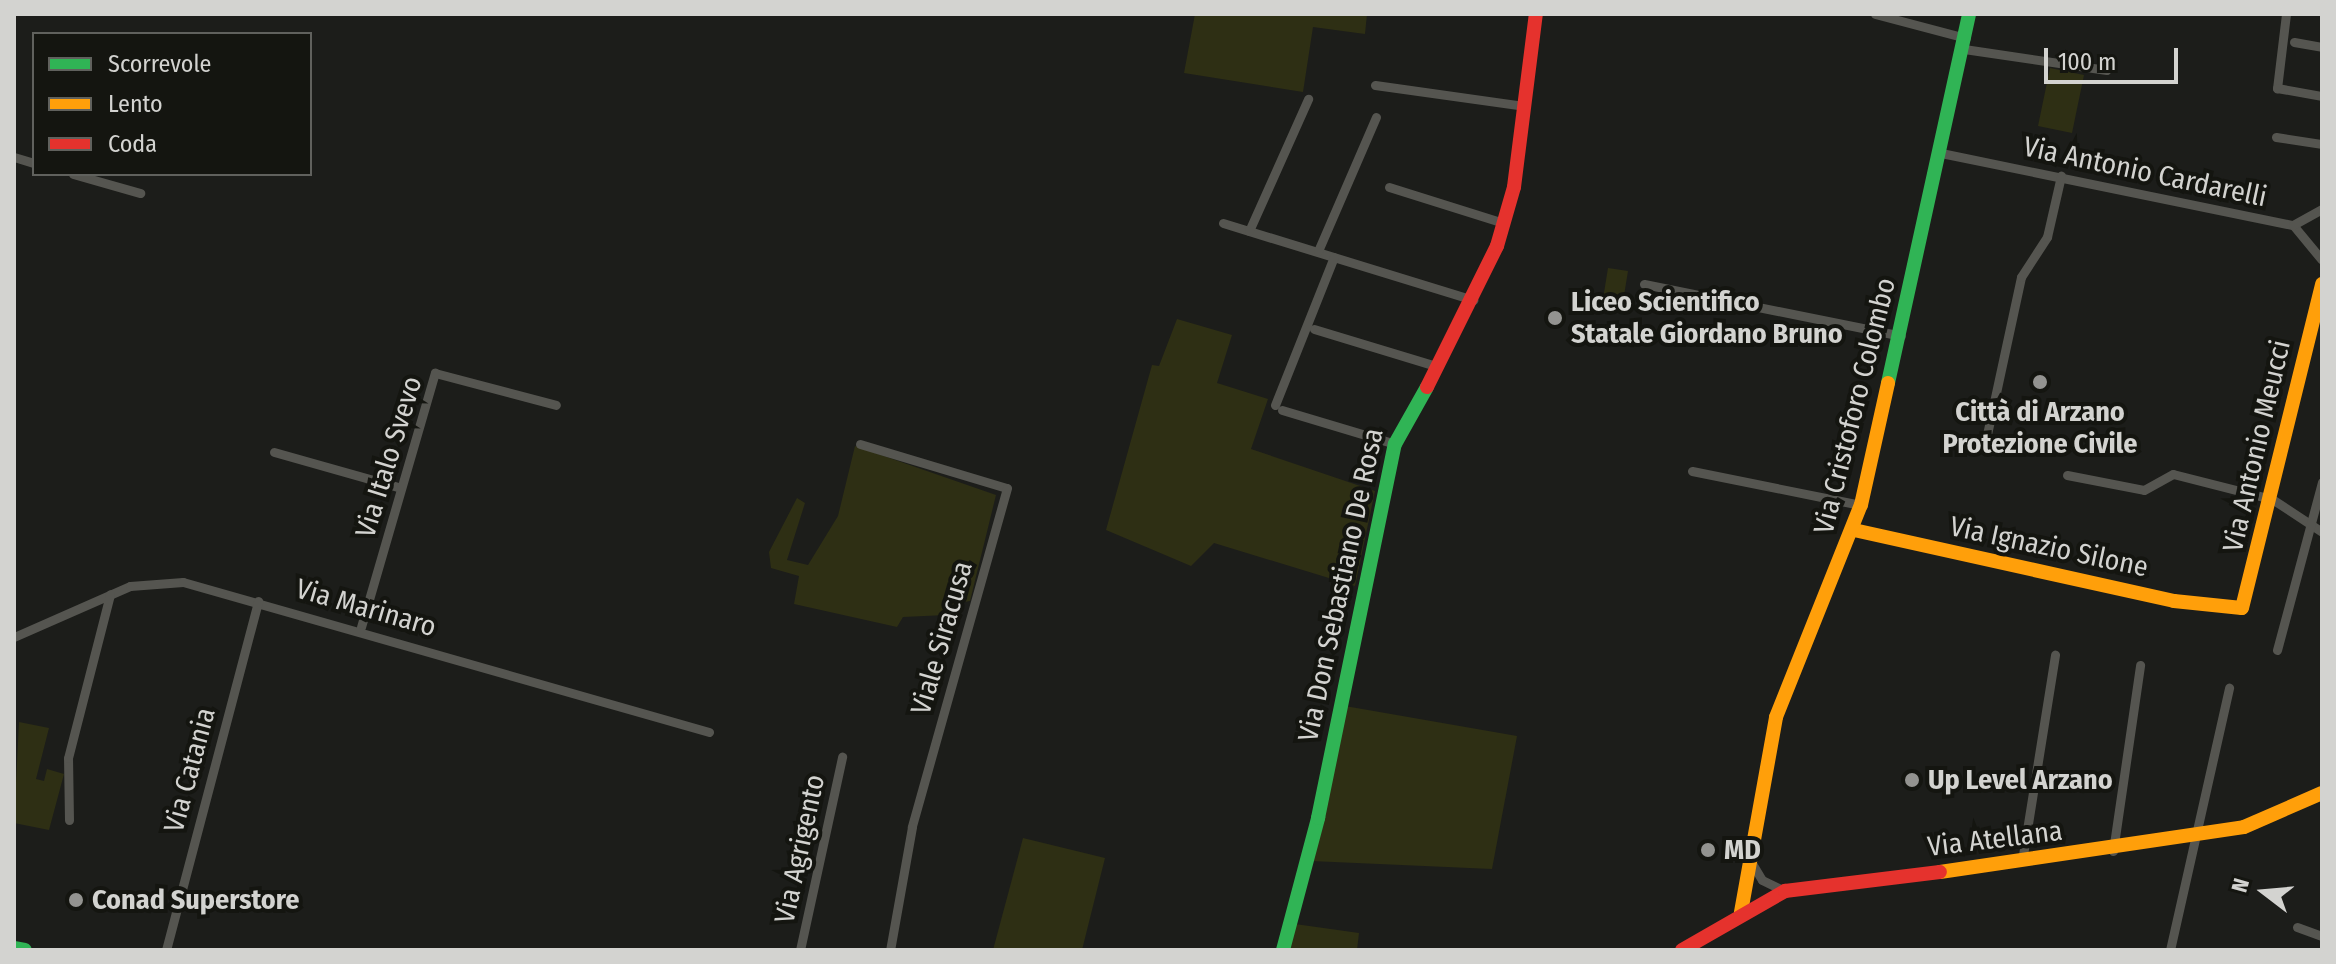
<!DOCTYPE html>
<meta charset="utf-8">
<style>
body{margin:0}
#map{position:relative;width:2336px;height:964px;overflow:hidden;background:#1c1d1a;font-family:"Fira Sans Condensed",sans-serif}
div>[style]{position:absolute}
.green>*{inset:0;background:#2e2f14}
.street>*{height:9px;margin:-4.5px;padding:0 4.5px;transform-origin:4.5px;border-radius:4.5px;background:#555550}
.fast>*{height:14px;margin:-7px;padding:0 7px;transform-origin:7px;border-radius:7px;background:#30b455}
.slow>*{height:14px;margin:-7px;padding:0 7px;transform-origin:7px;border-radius:7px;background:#ff9f0a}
.jam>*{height:14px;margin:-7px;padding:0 7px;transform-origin:7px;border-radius:7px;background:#e5322d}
.dots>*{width:22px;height:22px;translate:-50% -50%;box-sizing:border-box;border:4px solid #141510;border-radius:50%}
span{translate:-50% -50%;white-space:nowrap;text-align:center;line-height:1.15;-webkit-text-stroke:8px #141510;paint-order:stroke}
.street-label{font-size:28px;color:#d3d3d0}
.poi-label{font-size:28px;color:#d3d3d0;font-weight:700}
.left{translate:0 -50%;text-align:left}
.frame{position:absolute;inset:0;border:16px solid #d3d3d0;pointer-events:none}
.legend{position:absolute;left:32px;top:32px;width:280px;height:144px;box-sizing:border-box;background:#141510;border:2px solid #60615d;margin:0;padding:10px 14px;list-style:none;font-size:24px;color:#d3d3d0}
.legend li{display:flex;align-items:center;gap:16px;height:40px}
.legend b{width:40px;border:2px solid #60615d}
.north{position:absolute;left:2224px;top:852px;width:80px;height:80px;-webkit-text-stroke:6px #141510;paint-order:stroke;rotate:286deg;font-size:22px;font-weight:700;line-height:32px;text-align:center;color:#d3d3d0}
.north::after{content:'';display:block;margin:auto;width:28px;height:36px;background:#d3d3d0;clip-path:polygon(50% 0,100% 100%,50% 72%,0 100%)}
.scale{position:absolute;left:2044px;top:48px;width:134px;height:36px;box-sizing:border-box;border:4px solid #d3d3d0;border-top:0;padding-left:10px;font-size:24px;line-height:28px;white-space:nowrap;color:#d3d3d0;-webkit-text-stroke:6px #141510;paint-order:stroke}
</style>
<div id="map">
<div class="green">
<i style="clip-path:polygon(1195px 14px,1367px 14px,1365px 34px,1313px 27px,1303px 92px,1184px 73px)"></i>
<i style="clip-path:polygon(2050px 68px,2084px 75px,2072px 133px,2038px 126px)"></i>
<i style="clip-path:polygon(1608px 268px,1628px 271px,1622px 308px,1602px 305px)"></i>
<i style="clip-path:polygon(1177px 319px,1232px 335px,1217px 383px,1268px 399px,1251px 449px,1375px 491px,1355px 586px,1214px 543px,1191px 566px,1106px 530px,1152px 365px,1159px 366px)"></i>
<i style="clip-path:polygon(855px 446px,996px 495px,970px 601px,953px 604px,946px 615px,903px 617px,897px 627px,794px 604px,799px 576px,771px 568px,769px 552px,797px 498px,805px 503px,787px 560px,808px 565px,838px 516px)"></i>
<i style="clip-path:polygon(1345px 706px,1517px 736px,1492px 869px,1311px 861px)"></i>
<i style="clip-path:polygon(19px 722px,49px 728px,36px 779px,44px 781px,47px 769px,64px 774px,49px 830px,14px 823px)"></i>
<i style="clip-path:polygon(1023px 838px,1105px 858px,1082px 950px,993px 950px)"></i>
<i style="clip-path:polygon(1295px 924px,1359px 933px,1357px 950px,1288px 950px)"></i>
</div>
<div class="street">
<i style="left:1875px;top:14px;width:94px;rotate:14.8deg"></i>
<i style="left:2286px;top:14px;width:75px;rotate:96.9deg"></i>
<i style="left:2277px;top:88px;width:46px;rotate:10.1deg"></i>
<i style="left:2294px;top:42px;width:28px;rotate:10deg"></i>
<i style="left:1964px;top:49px;width:144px;rotate:8.4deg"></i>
<i style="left:1375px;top:85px;width:150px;rotate:8deg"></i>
<i style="left:2276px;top:137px;width:47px;rotate:8.7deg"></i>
<i style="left:1941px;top:153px;width:359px;rotate:11.6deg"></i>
<i style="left:2293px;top:225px;width:45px;rotate:50.4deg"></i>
<i style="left:14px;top:157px;width:21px;rotate:17deg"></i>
<i style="left:73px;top:174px;width:70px;rotate:15.8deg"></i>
<i style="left:1389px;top:187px;width:121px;rotate:17.4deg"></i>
<i style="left:1223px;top:223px;width:262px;rotate:17.1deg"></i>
<i style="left:2293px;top:225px;width:33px;rotate:-29deg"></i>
<i style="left:1249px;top:231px;width:145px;rotate:-65.9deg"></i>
<i style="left:1318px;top:251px;width:146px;rotate:-66.6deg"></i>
<i style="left:1644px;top:284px;width:262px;rotate:11.4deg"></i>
<i style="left:1314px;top:329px;width:127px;rotate:16.9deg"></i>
<i style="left:1275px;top:405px;width:159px;rotate:-68.3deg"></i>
<i style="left:1282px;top:410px;width:118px;rotate:16.7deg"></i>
<i style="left:1986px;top:439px;width:166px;rotate:-77.8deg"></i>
<i style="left:2021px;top:277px;width:48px;rotate:-57deg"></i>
<i style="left:2047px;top:237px;width:63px;rotate:-77.1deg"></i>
<i style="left:860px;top:444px;width:153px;rotate:16.7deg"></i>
<i style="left:1007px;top:488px;width:352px;rotate:105.7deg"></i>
<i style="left:912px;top:827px;width:125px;rotate:100.1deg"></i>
<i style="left:274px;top:452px;width:132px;rotate:15.8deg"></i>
<i style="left:1692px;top:471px;width:172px;rotate:11.4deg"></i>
<i style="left:2067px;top:475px;width:78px;rotate:11deg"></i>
<i style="left:2144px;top:490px;width:33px;rotate:-29deg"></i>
<i style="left:2173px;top:474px;width:102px;rotate:14.2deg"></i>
<i style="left:2272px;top:499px;width:60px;rotate:33.4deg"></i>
<i style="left:361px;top:627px;width:265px;rotate:-73.8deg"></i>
<i style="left:435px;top:373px;width:125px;rotate:14.8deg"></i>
<i style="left:14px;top:637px;width:127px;rotate:-23.7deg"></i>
<i style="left:130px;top:586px;width:53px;rotate:-4.3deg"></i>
<i style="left:183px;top:582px;width:547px;rotate:15.92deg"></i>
<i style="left:2277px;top:650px;width:174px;rotate:-75deg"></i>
<i style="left:69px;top:820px;width:62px;rotate:-90.9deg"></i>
<i style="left:68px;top:758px;width:169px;rotate:-75.6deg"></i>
<i style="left:2113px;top:851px;width:188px;rotate:-81.7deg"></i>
<i style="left:1750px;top:860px;width:23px;rotate:59deg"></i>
<i style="left:1762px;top:880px;width:25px;rotate:26deg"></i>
<i style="left:2022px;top:861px;width:209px;rotate:-80.9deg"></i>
<i style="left:2297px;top:927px;width:27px;rotate:20deg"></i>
<i style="left:166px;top:950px;width:361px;rotate:-75.2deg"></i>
<i style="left:800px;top:950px;width:198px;rotate:-77.7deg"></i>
<i style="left:2170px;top:950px;width:269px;rotate:-77.3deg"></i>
</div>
<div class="fast">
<i style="left:1888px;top:383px;width:378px;rotate:-77.6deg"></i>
<i style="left:14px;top:948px;width:11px;rotate:10deg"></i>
<i style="left:1283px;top:950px;width:137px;rotate:-75.1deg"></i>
<i style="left:1318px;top:818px;width:382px;rotate:-78.4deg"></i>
<i style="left:1395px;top:444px;width:65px;rotate:-60.7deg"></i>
</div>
<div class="slow">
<i style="left:1854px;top:530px;width:328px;rotate:12.5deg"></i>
<i style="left:2174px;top:601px;width:68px;rotate:5.9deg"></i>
<i style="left:2242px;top:608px;width:334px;rotate:-76.1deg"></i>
<i style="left:1940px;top:872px;width:307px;rotate:-8.4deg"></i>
<i style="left:2244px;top:827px;width:85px;rotate:-23.6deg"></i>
<i style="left:1741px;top:912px;width:198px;rotate:-79.8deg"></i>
<i style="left:1776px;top:717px;width:228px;rotate:-68.2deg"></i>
<i style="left:1861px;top:505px;width:125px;rotate:-77.5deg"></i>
</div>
<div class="jam">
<i style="left:1427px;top:387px;width:157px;rotate:-63.6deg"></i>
<i style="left:1497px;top:246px;width:61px;rotate:-73.9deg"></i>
<i style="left:1514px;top:187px;width:174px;rotate:-82.8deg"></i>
<i style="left:1682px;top:950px;width:119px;rotate:-29.8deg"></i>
<i style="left:1785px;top:891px;width:156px;rotate:-7deg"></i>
</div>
<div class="dots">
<i style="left:1555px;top:318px;background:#939390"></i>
<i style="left:2040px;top:382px;background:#939390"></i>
<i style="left:1912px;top:780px;background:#939390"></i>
<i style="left:1708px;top:850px;background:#939390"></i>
<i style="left:76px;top:900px;background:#939390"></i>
</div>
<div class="street-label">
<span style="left:2145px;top:172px;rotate:12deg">Via Antonio Cardarelli</span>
<span style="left:1855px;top:406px;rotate:-76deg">Via Cristoforo Colombo</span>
<span style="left:2257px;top:446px;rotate:-77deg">Via Antonio Meucci</span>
<span style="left:389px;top:457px;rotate:-73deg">Via Italo Svevo</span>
<span style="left:2049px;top:547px;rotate:12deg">Via Ignazio Silone</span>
<span style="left:1341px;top:585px;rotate:-78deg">Via Don Sebastiano De Rosa</span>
<span style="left:366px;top:608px;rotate:16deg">Via Marinaro</span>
<span style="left:942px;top:638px;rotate:-74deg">Viale Siracusa</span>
<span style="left:190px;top:770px;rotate:-75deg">Via Catania</span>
<span style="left:1995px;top:839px;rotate:-7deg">Via Atellana</span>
<span style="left:800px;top:849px;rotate:-78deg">Via Agrigento</span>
</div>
<div class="poi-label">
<span class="left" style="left:1571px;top:318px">Liceo Scientifico<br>Statale Giordano Bruno</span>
<span style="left:2040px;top:428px">Città di Arzano<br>Protezione Civile</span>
<span class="left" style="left:1928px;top:780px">Up Level Arzano</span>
<span class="left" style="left:1724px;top:850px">MD</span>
<span class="left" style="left:92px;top:900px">Conad Superstore</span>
</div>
<div class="frame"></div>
<ul class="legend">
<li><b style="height:10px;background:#30b455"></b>Scorrevole</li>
<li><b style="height:10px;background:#ff9f0a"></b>Lento</li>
<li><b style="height:10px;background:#e5322d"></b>Coda</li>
</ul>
<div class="north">N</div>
<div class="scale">100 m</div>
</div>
